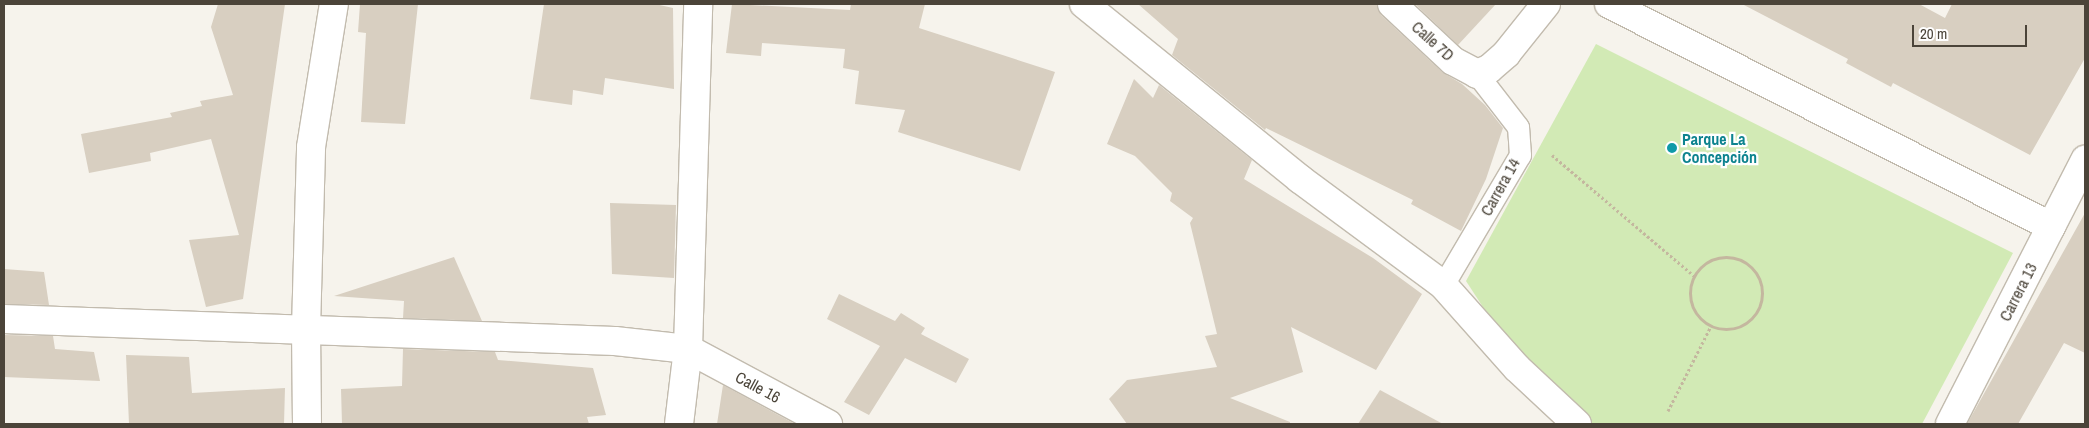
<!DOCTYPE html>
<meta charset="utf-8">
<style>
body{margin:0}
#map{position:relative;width:2089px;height:428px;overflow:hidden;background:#f6f3ec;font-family:"Archivo Narrow",sans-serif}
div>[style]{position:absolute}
.green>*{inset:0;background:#d2eab5}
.building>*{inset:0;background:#d8cfc1}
.path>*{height:3px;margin-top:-1.5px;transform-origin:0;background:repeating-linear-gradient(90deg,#c4b79f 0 2.5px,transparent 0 5px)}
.path>.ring{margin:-1.5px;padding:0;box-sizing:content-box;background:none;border:3px solid #c4b79f;border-radius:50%}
.roads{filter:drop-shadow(1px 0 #c2bbae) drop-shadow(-1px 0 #c2bbae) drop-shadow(0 1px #c2bbae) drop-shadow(0 -1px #c2bbae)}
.lane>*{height:21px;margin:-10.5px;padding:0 10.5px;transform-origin:10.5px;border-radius:10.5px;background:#fff}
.street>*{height:28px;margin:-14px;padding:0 14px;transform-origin:14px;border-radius:14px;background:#fff}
.dots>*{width:14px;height:14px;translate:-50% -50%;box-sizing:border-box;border:2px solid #fff;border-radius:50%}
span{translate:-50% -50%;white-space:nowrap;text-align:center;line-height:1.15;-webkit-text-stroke:4.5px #fff;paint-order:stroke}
.street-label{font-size:16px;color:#4b4439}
.culture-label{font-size:16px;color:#0d838f;font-weight:700}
.left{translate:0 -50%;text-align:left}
.frame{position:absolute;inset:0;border:5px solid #4b4439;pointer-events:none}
.scale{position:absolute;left:1912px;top:25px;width:115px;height:22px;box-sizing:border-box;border:2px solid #4b4439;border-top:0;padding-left:6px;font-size:15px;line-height:18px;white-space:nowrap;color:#4b4439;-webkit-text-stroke:4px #fff;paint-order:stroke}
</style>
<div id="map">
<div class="green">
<i style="clip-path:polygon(1596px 44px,2013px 253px,1922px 424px,1581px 424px,1531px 381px,1466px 281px)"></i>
</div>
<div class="building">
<i style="clip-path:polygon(218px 4px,285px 4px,243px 299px,206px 307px,189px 240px,239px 235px,211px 139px,150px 153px,151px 161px,89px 173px,81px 134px,172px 117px,170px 113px,202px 106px,200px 101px,233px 95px,211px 27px)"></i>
<i style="clip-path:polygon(360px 4px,418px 4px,405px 124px,361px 122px,366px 33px,358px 32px)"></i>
<i style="clip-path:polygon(544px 4px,655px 4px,673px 8px,674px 89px,605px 78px,603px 95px,573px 90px,572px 105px,530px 99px)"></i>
<i style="clip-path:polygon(732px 4px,850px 10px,851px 4px,925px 4px,919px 28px,1055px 72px,1020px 171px,898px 132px,905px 110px,855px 104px,859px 71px,843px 68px,845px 49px,762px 43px,761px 56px,726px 53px)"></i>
<i style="clip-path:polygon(1138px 4px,1377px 4px,1381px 15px,1442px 72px,1462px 84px,1485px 105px,1503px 128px,1486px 179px,1461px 231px,1411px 204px,1413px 200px,1266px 128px,1265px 130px,1172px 55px,1178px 39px)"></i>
<i style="clip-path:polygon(1415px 4px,1496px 4px,1458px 45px)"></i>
<i style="clip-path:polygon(1742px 4px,1919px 4px,1945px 18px,1952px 4px,2085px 4px,2085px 58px,2030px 155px,1893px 83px,1891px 87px,1846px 63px,1848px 59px)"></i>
<i style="clip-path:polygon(1134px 79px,1153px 98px,1159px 85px,1252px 160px,1244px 179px,1373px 258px,1422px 294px,1376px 370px,1291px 327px,1303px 372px,1230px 398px,1290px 422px,1290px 424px,1127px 424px,1109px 399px,1127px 380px,1217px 367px,1205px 336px,1217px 334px,1190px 223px,1193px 218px,1170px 201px,1172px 193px,1135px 156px,1107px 144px)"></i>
<i style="clip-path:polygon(610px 203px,676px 205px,674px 278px,612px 274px)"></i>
<i style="clip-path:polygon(2085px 213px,2085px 353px,2064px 343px,2018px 424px,1967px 424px)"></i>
<i style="clip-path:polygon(454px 257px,482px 321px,403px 318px,404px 301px,334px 296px)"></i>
<i style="clip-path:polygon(4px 269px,44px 272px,49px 305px,4px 304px)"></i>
<i style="clip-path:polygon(839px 294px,895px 321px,901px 313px,925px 328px,921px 334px,969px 359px,956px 383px,905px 358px,869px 415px,844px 402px,880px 346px,827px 319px)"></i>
<i style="clip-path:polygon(4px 335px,53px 336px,55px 349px,94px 352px,100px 381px,4px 377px)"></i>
<i style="clip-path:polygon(403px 349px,495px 352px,498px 360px,593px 368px,606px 415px,587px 417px,589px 424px,342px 424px,341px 389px,402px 386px)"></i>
<i style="clip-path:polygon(126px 355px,189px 357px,192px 393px,285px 388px,284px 424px,129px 424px)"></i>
<i style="clip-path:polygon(723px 385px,795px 424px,717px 424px)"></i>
<i style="clip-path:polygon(1380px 390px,1443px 424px,1358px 424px)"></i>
</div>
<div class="path">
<i style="left:1552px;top:155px;width:187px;rotate:40.4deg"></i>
<i class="ring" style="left:1690px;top:257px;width:69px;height:69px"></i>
<i style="left:1668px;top:411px;width:95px;rotate:-63.2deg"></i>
</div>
<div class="roads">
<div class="lane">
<i style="left:1443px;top:285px;width:151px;rotate:-59.4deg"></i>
<i style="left:1520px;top:155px;width:28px;rotate:-94deg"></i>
<i style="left:1518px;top:127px;width:67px;rotate:-127.7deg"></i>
</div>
<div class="street">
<i style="left:1084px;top:4px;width:278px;rotate:39deg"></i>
<i style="left:1300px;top:179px;width:178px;rotate:36.5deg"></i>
<i style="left:1443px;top:285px;width:111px;rotate:48.3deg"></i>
<i style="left:1517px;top:368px;width:82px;rotate:43deg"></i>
<i style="left:1392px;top:4px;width:83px;rotate:43.1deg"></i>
<i style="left:1453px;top:61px;width:27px;rotate:28deg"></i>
<i style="left:1477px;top:74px;width:13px;rotate:-23deg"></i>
<i style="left:1489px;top:69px;width:23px;rotate:-41deg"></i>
<i style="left:1506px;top:54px;width:64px;rotate:-51.3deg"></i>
<i style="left:1609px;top:4px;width:495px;rotate:26.7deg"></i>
<i style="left:4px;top:319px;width:611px;rotate:2.06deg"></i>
<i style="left:615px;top:341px;width:73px;rotate:6.3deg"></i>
<i style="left:688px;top:349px;width:159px;rotate:28.2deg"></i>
<i style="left:307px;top:424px;width:95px;rotate:-90.6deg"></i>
<i style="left:306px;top:329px;width:182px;rotate:-88.4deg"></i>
<i style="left:311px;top:147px;width:145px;rotate:-80.9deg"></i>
<i style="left:679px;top:424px;width:76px;rotate:-83.2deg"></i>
<i style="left:688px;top:349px;width:345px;rotate:-88.3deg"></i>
<i style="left:1950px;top:424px;width:297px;rotate:-62.9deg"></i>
</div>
</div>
<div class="dots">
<i style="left:1672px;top:148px;background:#0f9aa8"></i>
</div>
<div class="street-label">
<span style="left:1433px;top:41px;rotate:42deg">Calle 7D</span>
<span style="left:1500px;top:187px;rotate:-61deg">Carrera 14</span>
<span style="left:2018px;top:292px;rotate:-63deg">Carrera 13</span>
<span style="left:758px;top:387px;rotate:28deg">Calle 16</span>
</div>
<div class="culture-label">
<span class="left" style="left:1682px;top:148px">Parque La<br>Concepción</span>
</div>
<div class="frame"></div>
<div class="scale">20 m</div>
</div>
